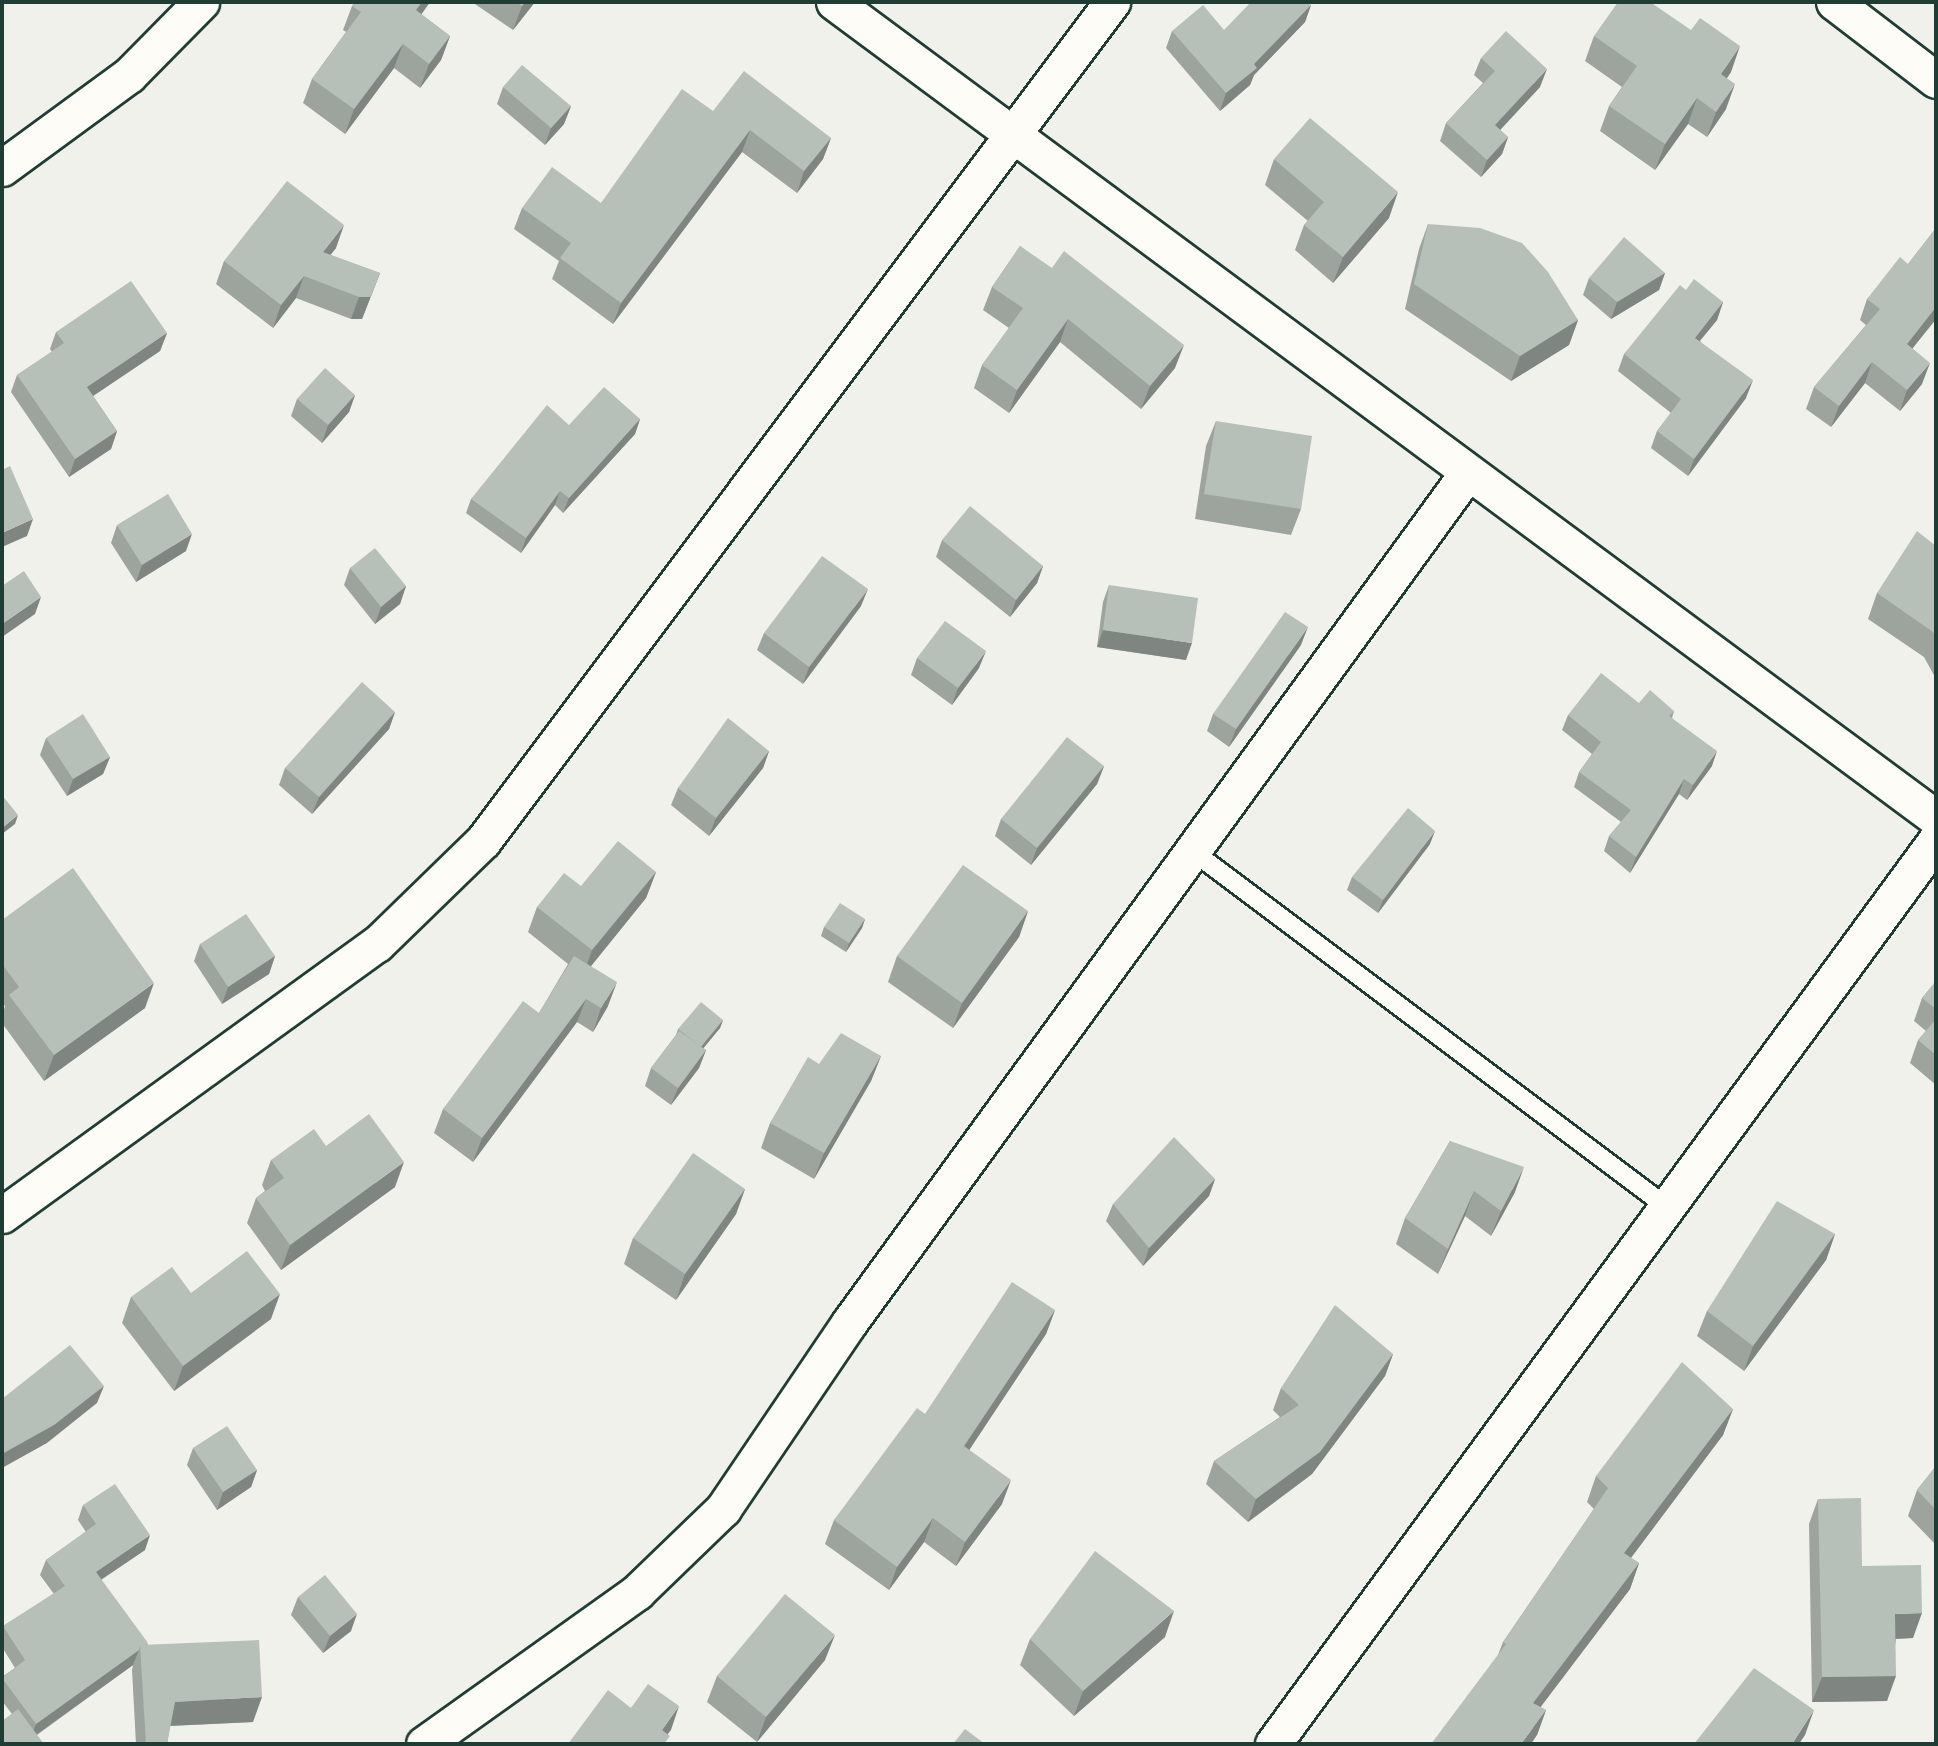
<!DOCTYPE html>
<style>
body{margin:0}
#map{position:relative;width:1938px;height:1746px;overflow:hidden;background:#f0f1eb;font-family:"Playpen Sans",sans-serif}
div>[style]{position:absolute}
.roads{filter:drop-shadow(2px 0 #1f3d34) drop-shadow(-2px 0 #1f3d34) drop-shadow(0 2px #1f3d34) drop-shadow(0 -2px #1f3d34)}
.service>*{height:18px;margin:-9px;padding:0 9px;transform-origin:9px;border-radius:9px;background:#fdfcf7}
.minor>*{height:35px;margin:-17.5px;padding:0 17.5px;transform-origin:17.5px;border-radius:17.5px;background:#fdfcf7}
.wall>*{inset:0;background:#9da49e}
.shaded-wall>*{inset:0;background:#7f8681}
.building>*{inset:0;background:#b6bfb8}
span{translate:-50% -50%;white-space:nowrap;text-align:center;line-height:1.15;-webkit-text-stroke:5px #fdfcf7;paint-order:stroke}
.frame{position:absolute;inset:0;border:4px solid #1f3d34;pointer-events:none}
</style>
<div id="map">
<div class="roads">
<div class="service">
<i style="left:1191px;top:850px;width:595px;rotate:36.87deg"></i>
</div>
<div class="minor">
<i style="left:834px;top:2px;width:1371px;rotate:36.52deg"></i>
<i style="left:1834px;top:2px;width:128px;rotate:37.4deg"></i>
<i style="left:2px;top:168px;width:157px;rotate:-36.2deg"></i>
<i style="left:129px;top:75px;width:103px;rotate:-45.4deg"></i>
<i style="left:2px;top:1215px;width:463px;rotate:-35.9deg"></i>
<i style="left:377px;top:944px;width:148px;rotate:-44.2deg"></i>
<i style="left:483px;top:841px;width:1049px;rotate:-53.14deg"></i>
<i style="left:424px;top:1744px;width:262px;rotate:-35.5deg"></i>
<i style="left:637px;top:1592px;width:120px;rotate:-44deg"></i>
<i style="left:723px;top:1509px;width:225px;rotate:-55.9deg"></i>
<i style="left:849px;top:1323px;width:1052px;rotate:-53.97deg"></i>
<i style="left:1273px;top:1744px;width:1121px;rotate:-53.74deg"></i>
</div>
</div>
<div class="wall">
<i style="clip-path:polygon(355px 2px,430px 2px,421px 14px,450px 36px,441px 60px,420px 88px,394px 68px,345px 134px,303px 103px,312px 79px,346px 32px,343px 30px,352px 6px)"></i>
<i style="clip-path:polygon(472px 2px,535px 2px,513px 30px)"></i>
<i style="clip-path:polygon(1311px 5px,1305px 22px,1254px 75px,1250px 85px,1220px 111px,1166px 48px,1172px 31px,1224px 30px)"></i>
<i style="clip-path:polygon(1594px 36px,1731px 72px,1727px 78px,1726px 109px,1707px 137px,1688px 124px,1655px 170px,1600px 131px,1609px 106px,1622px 87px,1585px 61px)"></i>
<i style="clip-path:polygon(1481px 58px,1540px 87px,1500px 130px,1508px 137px,1502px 154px,1481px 177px,1440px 141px,1446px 123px,1483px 83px,1474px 75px)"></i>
<i style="clip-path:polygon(503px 87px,571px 106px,564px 124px,545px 145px,497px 104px)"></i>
<i style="clip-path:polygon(713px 111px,831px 138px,823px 159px,797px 193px,742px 152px,613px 324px,552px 279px,559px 261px,514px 229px,522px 208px,601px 203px)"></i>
<i style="clip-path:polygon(1274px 159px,1389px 218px,1333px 283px,1295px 250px,1304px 225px,1308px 221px,1265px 185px)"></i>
<i style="clip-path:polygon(1428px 224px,1578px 320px,1569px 345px,1511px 381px,1405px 309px,1419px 249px)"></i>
<i style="clip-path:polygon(1936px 228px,1936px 319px,1912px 349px,1922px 384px,1900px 411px,1865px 383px,1831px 427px,1806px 409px,1814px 387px,1866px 325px,1860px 320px,1867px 299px,1908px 264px)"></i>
<i style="clip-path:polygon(1020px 246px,1175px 368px,1141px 409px,1060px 342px,1009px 413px,974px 388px,982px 365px,1009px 328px,983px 310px,992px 287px)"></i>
<i style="clip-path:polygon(336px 248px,330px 255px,380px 273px,362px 319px,351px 319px,296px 298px,273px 328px,216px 284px,224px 261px)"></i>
<i style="clip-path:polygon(1665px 273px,1659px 290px,1611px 319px,1583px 295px,1589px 278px)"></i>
<i style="clip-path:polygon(1686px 290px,1723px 302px,1717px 320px,1700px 341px,1746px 398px,1688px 476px,1651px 448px,1657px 431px,1671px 413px,1618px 371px,1624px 354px)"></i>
<i style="clip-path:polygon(56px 332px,167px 333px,160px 351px,93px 396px,117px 431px,111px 449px,69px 477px,11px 392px,17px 375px,52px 352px,50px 349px)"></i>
<i style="clip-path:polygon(355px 395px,349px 412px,322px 443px,291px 416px,297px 399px)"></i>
<i style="clip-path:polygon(640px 419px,635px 434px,563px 513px,555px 505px,521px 553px,466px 513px,471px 499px,569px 425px)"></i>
<i style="clip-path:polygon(1216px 421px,1301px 509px,1291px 535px,1195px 519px,1206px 446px)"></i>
<i style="clip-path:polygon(117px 525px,186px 551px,136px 582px,111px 543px)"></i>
<i style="clip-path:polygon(942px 540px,1043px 566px,1037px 583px,1010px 617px,936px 557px)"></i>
<i style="clip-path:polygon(1936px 546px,1936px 679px,1924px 657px,1868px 619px,1877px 593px)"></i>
<i style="clip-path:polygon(350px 568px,406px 586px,400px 604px,375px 624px,344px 585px)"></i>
<i style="clip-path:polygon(1109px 585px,1186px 660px,1097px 647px,1103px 602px)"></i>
<i style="clip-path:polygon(861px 606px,803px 684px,757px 650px,764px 633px)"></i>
<i style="clip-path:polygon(1301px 645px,1229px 747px,1207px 731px,1213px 714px)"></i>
<i style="clip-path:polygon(917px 658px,979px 668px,952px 705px,911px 675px)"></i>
<i style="clip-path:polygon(1639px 703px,1674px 711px,1672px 718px,1712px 766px,1687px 800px,1679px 794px,1630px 873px,1604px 851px,1609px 836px,1621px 822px,1574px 787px,1579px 772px,1592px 754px,1562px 730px,1568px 715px)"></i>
<i style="clip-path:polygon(395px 712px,389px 729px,312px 814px,279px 785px,285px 768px)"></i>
<i style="clip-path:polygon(46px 738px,110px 757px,103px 774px,67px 796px,40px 755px)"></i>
<i style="clip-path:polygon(769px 751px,763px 768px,709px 836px,671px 805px,678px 788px)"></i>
<i style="clip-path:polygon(1104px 766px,1097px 784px,1031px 865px,995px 836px,1001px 819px)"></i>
<i style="clip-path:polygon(1430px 844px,1378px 913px,1347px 890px,1352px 877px)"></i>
<i style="clip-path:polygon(656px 872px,646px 898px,591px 966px,608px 1006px,593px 1032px,577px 1022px,473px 1162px,434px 1133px,443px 1109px,539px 1013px,568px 964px,528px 932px,537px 907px,581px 886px)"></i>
<i style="clip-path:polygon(1028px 911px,1019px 937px,953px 1028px,888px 982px,897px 956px)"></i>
<i style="clip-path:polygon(865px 919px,862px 928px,846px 952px,821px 936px,824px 927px)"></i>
<i style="clip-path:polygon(2px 920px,145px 1008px,44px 1081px,2px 1023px,2px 1016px,5px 1006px,2px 1002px)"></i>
<i style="clip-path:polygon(200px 944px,275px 956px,269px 974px,222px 1004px,194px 961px)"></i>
<i style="clip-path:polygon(1936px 981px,1936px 1085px,1910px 1063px,1918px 1040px,1926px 1031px,1914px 1021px,1922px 998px)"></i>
<i style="clip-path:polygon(723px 1020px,720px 1028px,703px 1048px,706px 1050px,699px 1068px,671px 1105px,645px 1086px,651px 1068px,676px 1035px,678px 1029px)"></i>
<i style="clip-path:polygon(881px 1056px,871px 1081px,814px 1179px,761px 1148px,770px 1123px,819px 1064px)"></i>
<i style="clip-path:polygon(1450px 1141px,1515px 1192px,1491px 1236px,1465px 1216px,1438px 1274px,1396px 1244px,1405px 1218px)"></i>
<i style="clip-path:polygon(271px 1160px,395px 1187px,281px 1270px,247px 1223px,256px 1198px,265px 1191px,262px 1185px)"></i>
<i style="clip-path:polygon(1215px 1179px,1209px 1196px,1143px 1266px,1106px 1221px,1113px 1204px)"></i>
<i style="clip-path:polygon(745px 1189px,736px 1214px,676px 1300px,624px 1264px,633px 1238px)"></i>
<i style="clip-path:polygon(1835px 1234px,1826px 1260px,1744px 1371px,1697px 1336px,1707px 1311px)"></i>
<i style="clip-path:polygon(191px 1293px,271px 1319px,174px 1391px,122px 1323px,131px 1297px)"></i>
<i style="clip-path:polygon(1055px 1310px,1046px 1334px,969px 1450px,1002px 1504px,956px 1566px,924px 1542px,889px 1590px,825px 1544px,834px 1520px,925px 1414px)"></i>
<i style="clip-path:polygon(1393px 1354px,1385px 1376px,1312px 1474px,1248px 1522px,1206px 1484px,1214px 1461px,1280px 1417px,1273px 1410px,1281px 1388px)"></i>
<i style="clip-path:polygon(1733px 1409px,1723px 1435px,1631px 1558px,1639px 1563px,1630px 1589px,1540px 1707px,1546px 1710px,1537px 1735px,1498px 1655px,1503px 1642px,1594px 1509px,1587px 1502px,1596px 1476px)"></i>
<i style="clip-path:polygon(193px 1448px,257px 1470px,251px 1487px,217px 1510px,187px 1465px)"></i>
<i style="clip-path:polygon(1936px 1466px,1936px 1545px,1908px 1516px,1917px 1490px)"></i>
<i style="clip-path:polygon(1818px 1499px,1862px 1566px,1913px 1638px,1896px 1639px,1887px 1701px,1812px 1702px,1809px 1524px)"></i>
<i style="clip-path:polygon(83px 1505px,145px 1550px,101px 1580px,148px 1645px,253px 1722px,170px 1726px,167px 1744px,136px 1744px,132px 1670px,133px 1665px,37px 1735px,12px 1714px,2px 1701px,2px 1677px,15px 1668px,2px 1647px,2px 1630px,3px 1626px,54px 1594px,40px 1575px,46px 1560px,86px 1532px,78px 1520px)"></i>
<i style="clip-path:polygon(298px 1597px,351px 1631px,323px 1653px,291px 1615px)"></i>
<i style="clip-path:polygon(1165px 1637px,1074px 1716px,1020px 1665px,1030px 1639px)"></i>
<i style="clip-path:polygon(825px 1660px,757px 1742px,707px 1702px,717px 1676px)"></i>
</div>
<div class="shaded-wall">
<i style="clip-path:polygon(422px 2px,430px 2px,407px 35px,416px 10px)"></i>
<i style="clip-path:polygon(525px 2px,535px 2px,513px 30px,522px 6px)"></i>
<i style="clip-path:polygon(1311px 5px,1305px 22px,1254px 75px,1250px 85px,1220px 111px,1226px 93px)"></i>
<i style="clip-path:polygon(450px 36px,441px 60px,420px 88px,429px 64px)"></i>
<i style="clip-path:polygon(403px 44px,394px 68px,345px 134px,354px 109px)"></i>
<i style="clip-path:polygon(1740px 46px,1731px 72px,1712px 99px,1721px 74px)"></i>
<i style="clip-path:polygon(1547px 69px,1540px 87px,1489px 142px,1495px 125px)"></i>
<i style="clip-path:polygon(1735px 84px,1726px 109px,1707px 137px,1716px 112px)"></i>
<i style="clip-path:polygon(1697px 98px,1688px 124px,1655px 170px,1665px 144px)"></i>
<i style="clip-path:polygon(571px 106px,564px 124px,545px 145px,551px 128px)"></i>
<i style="clip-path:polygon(750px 130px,742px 152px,613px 324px,621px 303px)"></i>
<i style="clip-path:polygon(1508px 137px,1502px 154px,1481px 177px,1487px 160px)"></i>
<i style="clip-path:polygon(831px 138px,823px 159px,797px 193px,804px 171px)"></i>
<i style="clip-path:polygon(1398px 192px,1389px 218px,1333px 283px,1343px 257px)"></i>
<i style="clip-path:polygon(344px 225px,336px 248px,315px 275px,323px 252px)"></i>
<i style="clip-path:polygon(380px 273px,362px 319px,351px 319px,359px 297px)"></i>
<i style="clip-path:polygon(1665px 273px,1659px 290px,1611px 319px,1617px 302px)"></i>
<i style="clip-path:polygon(304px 276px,296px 298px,273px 328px,281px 305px)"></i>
<i style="clip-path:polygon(1723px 302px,1717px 320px,1688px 355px,1695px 338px)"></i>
<i style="clip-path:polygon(1936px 307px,1936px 319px,1899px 365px,1907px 344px)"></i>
<i style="clip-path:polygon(1068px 319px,1060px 342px,1009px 413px,1017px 390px)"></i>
<i style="clip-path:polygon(1578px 320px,1569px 345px,1511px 381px,1520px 356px)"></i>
<i style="clip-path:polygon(167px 333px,160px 351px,81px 404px,87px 387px)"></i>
<i style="clip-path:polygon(1184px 345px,1175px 368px,1141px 409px,1150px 386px)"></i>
<i style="clip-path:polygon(1872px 362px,1865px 383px,1831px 427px,1839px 406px)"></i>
<i style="clip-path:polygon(1930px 363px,1922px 384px,1900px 411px,1907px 390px)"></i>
<i style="clip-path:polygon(1753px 380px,1746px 398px,1688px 476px,1694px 459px)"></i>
<i style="clip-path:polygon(355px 395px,349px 412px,322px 443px,328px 425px)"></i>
<i style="clip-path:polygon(640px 419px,635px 434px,563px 513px,569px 498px)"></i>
<i style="clip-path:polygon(117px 431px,111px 449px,69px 477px,75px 459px)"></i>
<i style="clip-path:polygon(560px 491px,555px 505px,521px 553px,526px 538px)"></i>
<i style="clip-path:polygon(33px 519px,27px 536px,2px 547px,2px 533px)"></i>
<i style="clip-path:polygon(192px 534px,186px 551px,136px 582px,142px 565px)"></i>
<i style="clip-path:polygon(1043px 566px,1037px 583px,1010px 617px,1016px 600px)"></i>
<i style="clip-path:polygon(406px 586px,400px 604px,375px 624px,381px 607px)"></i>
<i style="clip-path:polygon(868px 589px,861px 606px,803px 684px,809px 667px)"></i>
<i style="clip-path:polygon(41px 597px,35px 614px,2px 637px,2px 624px)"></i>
<i style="clip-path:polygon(1308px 627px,1301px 645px,1229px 747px,1236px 729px)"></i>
<i style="clip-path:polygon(1103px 630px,1192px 643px,1186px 660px,1097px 647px)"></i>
<i style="clip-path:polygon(986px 651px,979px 668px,952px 705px,958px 688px)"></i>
<i style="clip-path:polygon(395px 712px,389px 729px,312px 814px,319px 797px)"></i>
<i style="clip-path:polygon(769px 751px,763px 768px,709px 836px,716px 818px)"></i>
<i style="clip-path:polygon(1717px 751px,1712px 766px,1687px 800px,1693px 785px)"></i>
<i style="clip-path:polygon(110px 757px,103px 774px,67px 796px,73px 779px)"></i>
<i style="clip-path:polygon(1104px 766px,1097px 784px,1031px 865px,1037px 848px)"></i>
<i style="clip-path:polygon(1684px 779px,1679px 794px,1630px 873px,1636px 857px)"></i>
<i style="clip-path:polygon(18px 815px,15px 824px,2px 834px,2px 828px)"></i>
<i style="clip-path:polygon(1435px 831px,1430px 844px,1378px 913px,1383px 900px)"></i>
<i style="clip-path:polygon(656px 872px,646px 898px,583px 976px,592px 950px)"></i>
<i style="clip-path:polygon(1028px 911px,1019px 937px,953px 1028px,962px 1003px)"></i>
<i style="clip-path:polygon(865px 919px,862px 928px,846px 952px,849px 943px)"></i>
<i style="clip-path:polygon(275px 956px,269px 974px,222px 1004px,228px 987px)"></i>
<i style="clip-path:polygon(617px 982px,608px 1006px,593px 1032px,601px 1008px)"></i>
<i style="clip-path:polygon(154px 983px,145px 1008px,44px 1081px,54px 1055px)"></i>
<i style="clip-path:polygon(586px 999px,577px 1022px,473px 1162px,482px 1138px)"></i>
<i style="clip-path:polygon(723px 1020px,720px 1028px,697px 1056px,700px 1047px)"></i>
<i style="clip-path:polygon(706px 1050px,699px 1068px,671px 1105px,678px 1088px)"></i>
<i style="clip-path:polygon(881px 1056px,871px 1081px,814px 1179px,824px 1153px)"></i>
<i style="clip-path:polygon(404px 1162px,395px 1187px,281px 1270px,290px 1245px)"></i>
<i style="clip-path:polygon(1524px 1167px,1515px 1192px,1491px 1236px,1501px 1211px)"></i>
<i style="clip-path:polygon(1215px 1179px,1209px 1196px,1143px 1266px,1149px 1248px)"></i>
<i style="clip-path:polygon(745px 1189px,736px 1214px,676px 1300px,685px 1274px)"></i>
<i style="clip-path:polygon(1474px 1191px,1465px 1216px,1438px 1274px,1448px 1249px)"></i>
<i style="clip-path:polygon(1835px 1234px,1826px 1260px,1744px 1371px,1753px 1346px)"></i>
<i style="clip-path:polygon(280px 1294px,271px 1319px,174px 1391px,183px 1366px)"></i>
<i style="clip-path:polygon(1055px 1310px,1046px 1334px,956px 1470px,964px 1446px)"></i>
<i style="clip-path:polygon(1393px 1354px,1385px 1376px,1312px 1474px,1248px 1522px,1256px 1499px)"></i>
<i style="clip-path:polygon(104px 1386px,97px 1403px,47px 1443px,2px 1468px,2px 1454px)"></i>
<i style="clip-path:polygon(1733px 1409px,1723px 1435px,1615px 1579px,1624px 1553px)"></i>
<i style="clip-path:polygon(257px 1470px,251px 1487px,217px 1510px,223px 1492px)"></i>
<i style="clip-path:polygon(1011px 1480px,1002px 1504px,956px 1566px,965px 1542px)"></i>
<i style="clip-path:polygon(933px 1518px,924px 1542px,889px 1590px,897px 1567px)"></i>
<i style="clip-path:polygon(150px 1535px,145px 1550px,90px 1587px,96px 1572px)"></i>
<i style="clip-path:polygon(1639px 1563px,1630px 1589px,1524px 1729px,1533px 1703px)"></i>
<i style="clip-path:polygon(1174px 1611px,1165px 1637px,1074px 1716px,1083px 1691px)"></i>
<i style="clip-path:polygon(1922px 1613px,1913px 1638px,1886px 1639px,1895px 1614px)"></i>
<i style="clip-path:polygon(357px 1614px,351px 1631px,323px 1653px,330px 1636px)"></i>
<i style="clip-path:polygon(835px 1635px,825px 1660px,757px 1742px,766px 1717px)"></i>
<i style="clip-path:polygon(139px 1650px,133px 1665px,30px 1739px,36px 1724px)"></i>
<i style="clip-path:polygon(1896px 1676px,1887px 1701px,1812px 1702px,1822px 1677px)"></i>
<i style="clip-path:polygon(262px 1697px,253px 1722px,166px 1726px,175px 1702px)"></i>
<i style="clip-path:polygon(679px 1706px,671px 1730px,660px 1744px,662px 1730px)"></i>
<i style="clip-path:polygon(1546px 1710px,1537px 1735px,1531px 1744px,1521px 1744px)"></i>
<i style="clip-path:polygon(1814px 1710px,1805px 1735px,1799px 1744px,1792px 1744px)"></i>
</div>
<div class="building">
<i style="clip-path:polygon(355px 2px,422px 2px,416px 10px,450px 36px,429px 64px,403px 44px,354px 109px,312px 79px,361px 12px,352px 6px)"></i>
<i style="clip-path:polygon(516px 2px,525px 2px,522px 6px)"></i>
<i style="clip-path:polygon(1251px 2px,1308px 2px,1311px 5px,1254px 64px,1257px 68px,1226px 93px,1172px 31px,1203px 5px,1224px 30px)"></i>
<i style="clip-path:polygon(1618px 2px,1650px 2px,1691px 30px,1700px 18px,1740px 46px,1721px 74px,1735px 84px,1716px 112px,1697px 98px,1665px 144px,1609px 106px,1637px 66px,1594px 36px)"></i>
<i style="clip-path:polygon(1506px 31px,1547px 69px,1495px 125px,1508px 137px,1487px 160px,1446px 123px,1495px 71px,1481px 58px)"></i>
<i style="clip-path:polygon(522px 65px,571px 106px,551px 128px,503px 87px)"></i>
<i style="clip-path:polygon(744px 71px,831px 138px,804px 171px,750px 130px,621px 303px,560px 258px,571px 243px,522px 208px,552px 167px,601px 203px,682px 89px,713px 111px)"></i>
<i style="clip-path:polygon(1310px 118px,1398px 192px,1343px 257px,1304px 225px,1324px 202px,1274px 159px)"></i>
<i style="clip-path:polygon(287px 181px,344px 225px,323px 252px,380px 273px,371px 297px,359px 297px,304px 276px,281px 305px,224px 261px)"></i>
<i style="clip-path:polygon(1428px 224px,1480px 228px,1522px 243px,1548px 272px,1578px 320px,1520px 356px,1414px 284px)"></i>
<i style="clip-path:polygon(1936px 228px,1936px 307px,1907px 344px,1930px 363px,1907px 390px,1872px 362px,1839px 406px,1814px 387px,1880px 309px,1867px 299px,1900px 257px,1908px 264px)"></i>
<i style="clip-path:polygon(1624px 237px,1665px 273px,1617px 302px,1589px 278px)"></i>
<i style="clip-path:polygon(1020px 246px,1052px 268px,1064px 251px,1184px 345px,1150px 386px,1068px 319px,1017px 390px,982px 365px,1023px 308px,992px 287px)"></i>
<i style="clip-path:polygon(1694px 279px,1723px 302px,1695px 338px,1753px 380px,1694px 459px,1657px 431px,1681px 399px,1624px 354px,1680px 285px,1686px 290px)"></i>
<i style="clip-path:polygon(131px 281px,167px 333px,87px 387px,117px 431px,75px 459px,17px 375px,64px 343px,56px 332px)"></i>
<i style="clip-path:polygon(325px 368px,355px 395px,328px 425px,297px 399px)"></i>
<i style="clip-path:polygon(604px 387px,640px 419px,569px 498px,560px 491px,526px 538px,471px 499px,547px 405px,569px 425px)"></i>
<i style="clip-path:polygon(1216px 421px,1312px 436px,1301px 509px,1204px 494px)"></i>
<i style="clip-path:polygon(10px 466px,33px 519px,2px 533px,2px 470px)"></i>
<i style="clip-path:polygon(168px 494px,192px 534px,142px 565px,117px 525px)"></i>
<i style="clip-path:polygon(970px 506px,1043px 566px,1016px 600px,942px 540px)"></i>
<i style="clip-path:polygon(1917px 531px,1936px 546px,1936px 637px,1933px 632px,1877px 593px)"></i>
<i style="clip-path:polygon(375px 548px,406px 586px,381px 607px,350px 568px)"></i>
<i style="clip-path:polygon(822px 556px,868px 589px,809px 667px,764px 633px)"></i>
<i style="clip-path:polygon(24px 571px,41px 597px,2px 624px,2px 586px)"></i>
<i style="clip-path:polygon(1109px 585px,1198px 598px,1192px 643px,1103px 630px)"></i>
<i style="clip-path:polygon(1285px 612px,1308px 627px,1236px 729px,1213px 714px)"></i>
<i style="clip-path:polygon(945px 621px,986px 651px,958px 688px,917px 658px)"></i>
<i style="clip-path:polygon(1601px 673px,1639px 703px,1650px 690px,1674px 711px,1669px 716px,1717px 751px,1693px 785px,1684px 779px,1636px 857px,1609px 836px,1631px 810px,1579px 772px,1601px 742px,1568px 715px)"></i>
<i style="clip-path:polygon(362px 682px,395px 712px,319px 797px,285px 768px)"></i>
<i style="clip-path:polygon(83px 714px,110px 757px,73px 779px,46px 738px)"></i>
<i style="clip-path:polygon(728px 718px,769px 751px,716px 818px,678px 788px)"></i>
<i style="clip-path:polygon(1067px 737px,1104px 766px,1037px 848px,1001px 819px)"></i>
<i style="clip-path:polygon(2px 795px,18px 815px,2px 828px)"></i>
<i style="clip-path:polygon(1408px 808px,1435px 831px,1383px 900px,1352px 877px)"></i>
<i style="clip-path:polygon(618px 841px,656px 872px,592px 950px,537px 907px,564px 873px,581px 886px)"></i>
<i style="clip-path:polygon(963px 865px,1028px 911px,962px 1003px,897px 956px)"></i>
<i style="clip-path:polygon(73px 868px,154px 983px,54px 1055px,9px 995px,19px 987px,2px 964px,2px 920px)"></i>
<i style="clip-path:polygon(840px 903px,865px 919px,849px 943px,824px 927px)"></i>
<i style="clip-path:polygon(246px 914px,275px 956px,228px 987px,200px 944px)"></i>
<i style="clip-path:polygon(574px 956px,617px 982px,601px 1008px,586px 999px,482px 1138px,443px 1109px,523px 1001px,539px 1013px)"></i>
<i style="clip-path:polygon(1936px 981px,1936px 1009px,1922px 998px)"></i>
<i style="clip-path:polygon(701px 1002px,723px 1020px,701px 1047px,678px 1029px)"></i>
<i style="clip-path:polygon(1936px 1019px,1936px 1055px,1918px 1040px)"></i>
<i style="clip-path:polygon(679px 1031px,706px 1050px,678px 1088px,651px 1068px)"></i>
<i style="clip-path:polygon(841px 1033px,881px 1056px,824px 1153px,770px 1123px,808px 1057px,819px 1064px)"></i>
<i style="clip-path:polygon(369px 1114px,404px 1162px,290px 1245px,256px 1198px,284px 1178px,271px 1160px,314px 1129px,326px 1146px)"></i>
<i style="clip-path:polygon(1174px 1137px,1215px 1179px,1149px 1248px,1113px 1204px)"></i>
<i style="clip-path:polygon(1450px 1141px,1524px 1167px,1501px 1211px,1474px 1191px,1448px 1249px,1405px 1218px)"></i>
<i style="clip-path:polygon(693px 1153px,745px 1189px,685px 1274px,633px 1238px)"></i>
<i style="clip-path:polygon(1777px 1201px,1835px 1234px,1753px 1346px,1707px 1311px)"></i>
<i style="clip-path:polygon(247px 1251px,280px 1294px,183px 1366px,131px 1297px,172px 1267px,191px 1293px)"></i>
<i style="clip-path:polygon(1012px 1282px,1055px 1310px,964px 1446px,1011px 1480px,965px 1542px,933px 1518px,897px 1567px,834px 1520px,917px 1408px,925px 1414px)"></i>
<i style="clip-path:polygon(1335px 1305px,1393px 1354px,1320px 1452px,1256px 1499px,1214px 1461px,1299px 1405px,1281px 1388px)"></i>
<i style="clip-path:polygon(70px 1345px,104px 1386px,54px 1425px,2px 1454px,2px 1399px)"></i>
<i style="clip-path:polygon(1682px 1362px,1733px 1409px,1624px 1553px,1639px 1563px,1533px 1703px,1546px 1710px,1521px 1744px,1431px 1744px,1506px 1644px,1503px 1642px,1608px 1488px,1596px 1476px)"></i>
<i style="clip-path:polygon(227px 1426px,257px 1470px,223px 1492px,193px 1448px)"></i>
<i style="clip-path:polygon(1936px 1466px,1936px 1510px,1917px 1490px)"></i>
<i style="clip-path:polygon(115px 1484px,150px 1535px,96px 1572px,148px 1643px,145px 1645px,140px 1645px,139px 1650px,36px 1724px,2px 1678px,25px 1660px,3px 1626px,65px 1586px,46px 1560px,96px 1524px,83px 1505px)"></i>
<i style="clip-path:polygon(1861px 1498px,1862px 1566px,1921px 1565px,1922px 1613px,1895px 1614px,1896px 1676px,1822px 1677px,1818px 1499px)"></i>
<i style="clip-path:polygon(1095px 1551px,1174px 1611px,1083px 1691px,1030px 1639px)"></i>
<i style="clip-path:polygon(325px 1575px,357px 1614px,330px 1636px,298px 1597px)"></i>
<i style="clip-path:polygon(785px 1594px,835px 1635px,766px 1717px,717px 1676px)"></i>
<i style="clip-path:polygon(259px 1640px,262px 1697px,175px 1702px,167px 1744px,146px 1744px,140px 1645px)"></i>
<i style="clip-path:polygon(1754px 1668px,1814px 1710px,1792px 1744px,1694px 1744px)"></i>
<i style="clip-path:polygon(648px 1684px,679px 1706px,662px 1730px,670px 1736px,664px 1744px,568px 1744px,608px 1690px,631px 1708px)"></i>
<i style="clip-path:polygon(18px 1709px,44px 1744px,2px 1744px,2px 1721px)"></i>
<i style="clip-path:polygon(965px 1729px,985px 1744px,953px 1744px)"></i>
</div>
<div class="frame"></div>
</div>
